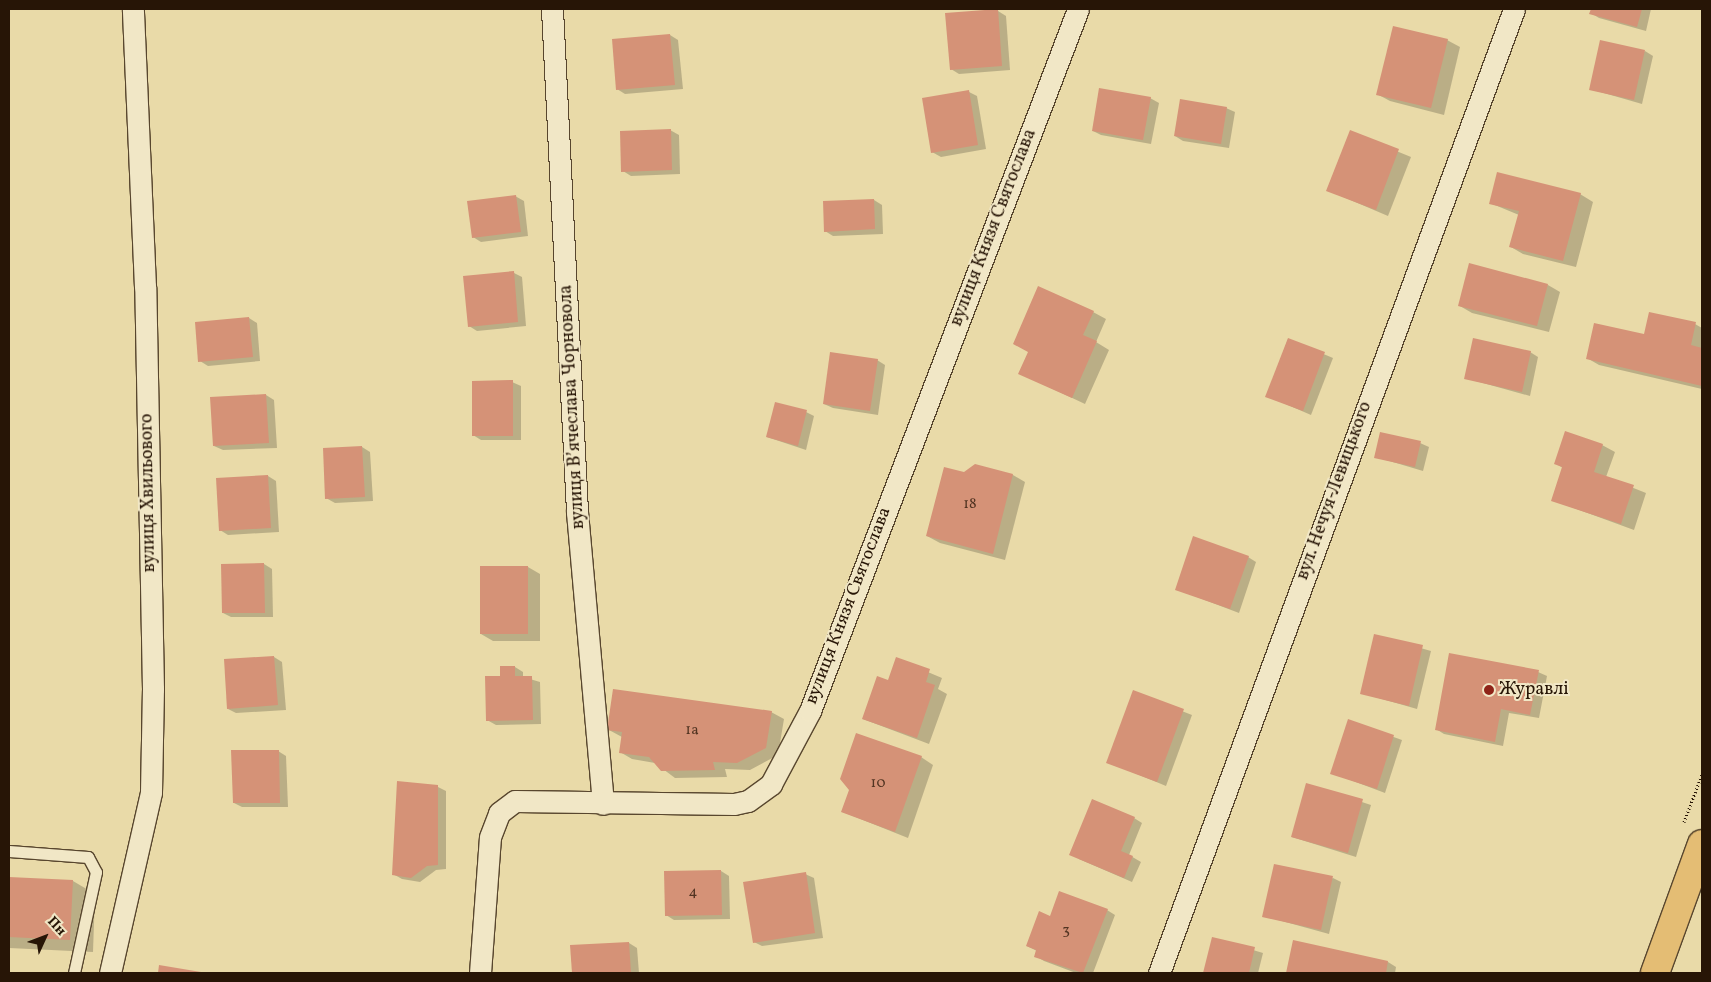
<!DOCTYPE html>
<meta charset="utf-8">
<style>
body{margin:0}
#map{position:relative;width:1711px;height:982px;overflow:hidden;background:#e9daa8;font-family:Vollkorn,serif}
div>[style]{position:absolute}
.shadow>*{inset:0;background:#0003}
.building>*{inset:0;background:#d59277}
.path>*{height:3px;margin-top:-1.5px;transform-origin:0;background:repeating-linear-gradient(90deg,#271506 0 1px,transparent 0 3.5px)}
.roads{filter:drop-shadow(1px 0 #58462e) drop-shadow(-1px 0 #58462e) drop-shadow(0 1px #58462e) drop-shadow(0 -1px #58462e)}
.lane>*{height:11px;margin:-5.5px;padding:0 5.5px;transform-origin:5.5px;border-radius:5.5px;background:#f1e7c6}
.street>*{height:21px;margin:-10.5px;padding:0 10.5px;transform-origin:10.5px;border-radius:10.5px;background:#f1e7c6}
.highway>*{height:28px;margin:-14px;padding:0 14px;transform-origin:14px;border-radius:14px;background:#e4bd74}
.dots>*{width:14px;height:14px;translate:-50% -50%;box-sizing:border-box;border:2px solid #f1e7c6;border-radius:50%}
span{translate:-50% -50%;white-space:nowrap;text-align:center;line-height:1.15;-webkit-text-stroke:4px #f1e7c6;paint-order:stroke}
.number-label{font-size:15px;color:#523422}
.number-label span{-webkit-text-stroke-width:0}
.street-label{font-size:18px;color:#271506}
.poi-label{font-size:18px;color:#271506}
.left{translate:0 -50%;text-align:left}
.frame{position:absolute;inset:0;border:10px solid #271506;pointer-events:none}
.north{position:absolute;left:20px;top:912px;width:50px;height:50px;-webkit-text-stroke:4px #f1e7c6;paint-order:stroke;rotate:47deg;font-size:14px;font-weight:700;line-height:20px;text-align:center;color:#271506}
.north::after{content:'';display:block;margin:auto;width:18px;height:22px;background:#271506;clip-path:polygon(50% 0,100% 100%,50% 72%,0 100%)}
</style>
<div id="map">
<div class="shadow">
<i style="clip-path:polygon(1592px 9px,1651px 9px,1646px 31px,1599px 18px,1591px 13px)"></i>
<i style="clip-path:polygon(998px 11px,1006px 16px,1010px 70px,959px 74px,951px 69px)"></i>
<i style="clip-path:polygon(670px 35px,678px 40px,683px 89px,625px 94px,617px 89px,613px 40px)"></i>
<i style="clip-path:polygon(1447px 40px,1460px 47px,1444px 115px,1390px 101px,1377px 94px)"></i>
<i style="clip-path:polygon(1645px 51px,1653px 56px,1642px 104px,1590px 89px)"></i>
<i style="clip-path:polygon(969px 92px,977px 96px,986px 149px,941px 157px,932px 152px)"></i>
<i style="clip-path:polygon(1150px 98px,1159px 103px,1151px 144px,1101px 135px,1093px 131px)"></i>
<i style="clip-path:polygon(1226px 108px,1235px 112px,1229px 148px,1183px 141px,1175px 136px)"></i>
<i style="clip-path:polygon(670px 130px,679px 135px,680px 174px,631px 176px,623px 171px)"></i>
<i style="clip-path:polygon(1350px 132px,1411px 157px,1388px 216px,1327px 190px)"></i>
<i style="clip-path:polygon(1580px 194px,1593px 202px,1576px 267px,1523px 254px,1511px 247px,1519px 215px,1490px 203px)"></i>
<i style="clip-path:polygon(515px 196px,524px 201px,528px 236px,481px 242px,473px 237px)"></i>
<i style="clip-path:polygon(874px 200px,882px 205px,883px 234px,833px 236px,825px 231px,824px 202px)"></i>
<i style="clip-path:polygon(514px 273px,522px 277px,526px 326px,477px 331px,469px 326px)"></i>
<i style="clip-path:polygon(1548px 285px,1560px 292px,1549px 332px,1472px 313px,1460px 306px)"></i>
<i style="clip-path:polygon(1093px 312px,1106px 319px,1096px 342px,1109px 350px,1085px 404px,1019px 373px)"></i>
<i style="clip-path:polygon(249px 318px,257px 323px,260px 361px,208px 366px,200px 361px)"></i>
<i style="clip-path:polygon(1695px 324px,1702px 328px,1702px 389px,1599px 365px,1587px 358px,1645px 336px)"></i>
<i style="clip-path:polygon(1288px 339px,1333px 358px,1311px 415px,1267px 396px)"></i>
<i style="clip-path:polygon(1530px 352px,1538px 357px,1530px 396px,1465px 378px)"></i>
<i style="clip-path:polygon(877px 360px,885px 365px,878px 415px,833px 408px,824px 404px)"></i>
<i style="clip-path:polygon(512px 382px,521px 386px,521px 440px,481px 440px,473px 435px)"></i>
<i style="clip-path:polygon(266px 395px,274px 400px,277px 448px,223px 450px,214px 446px)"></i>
<i style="clip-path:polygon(806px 412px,814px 416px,806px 450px,767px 437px)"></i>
<i style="clip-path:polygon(1420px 443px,1429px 447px,1423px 471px,1376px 457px)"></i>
<i style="clip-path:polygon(1602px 445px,1615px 452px,1606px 477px,1646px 493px,1634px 530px,1552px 500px,1563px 468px,1555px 463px)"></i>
<i style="clip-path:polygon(362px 447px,370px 452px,373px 501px,335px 503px,326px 498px,324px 449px)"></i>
<i style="clip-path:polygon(964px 474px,1013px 475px,1025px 482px,1005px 560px,940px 543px,927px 536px)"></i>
<i style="clip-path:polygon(268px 476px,276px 481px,279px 532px,228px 535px,220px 530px)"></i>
<i style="clip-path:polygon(1248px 557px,1256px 562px,1239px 613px,1176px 589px)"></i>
<i style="clip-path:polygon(264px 564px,272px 569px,273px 617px,231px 617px,223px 613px,222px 565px)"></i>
<i style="clip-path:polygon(528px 567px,540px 574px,540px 641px,493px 641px,481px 634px)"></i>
<i style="clip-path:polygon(1375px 635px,1431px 651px,1417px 709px,1361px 693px)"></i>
<i style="clip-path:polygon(274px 657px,282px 662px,286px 710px,236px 713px,228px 709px)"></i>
<i style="clip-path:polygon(897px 659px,942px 678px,938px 689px,947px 694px,929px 744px,863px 719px,889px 682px)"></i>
<i style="clip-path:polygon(515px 667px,523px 672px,523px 677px,540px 682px,541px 724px,496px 725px,487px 720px,501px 677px)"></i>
<i style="clip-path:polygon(1538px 672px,1547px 676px,1539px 718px,1509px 713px,1503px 746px,1444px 734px,1436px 729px)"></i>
<i style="clip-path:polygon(1133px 692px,1192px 715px,1166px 786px,1108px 762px)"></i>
<i style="clip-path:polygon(771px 712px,784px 719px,778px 755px,750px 770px,725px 769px,727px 777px,675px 778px,655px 763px,632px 759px,620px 752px,622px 737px,609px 730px)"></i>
<i style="clip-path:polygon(1349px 721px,1402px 740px,1385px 793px,1332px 773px)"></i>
<i style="clip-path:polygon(278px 751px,286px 756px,288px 807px,242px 807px,234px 803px)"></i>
<i style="clip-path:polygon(921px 757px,933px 765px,908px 838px,843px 812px,851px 789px)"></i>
<i style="clip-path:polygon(1307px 784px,1371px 805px,1356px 857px,1292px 837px)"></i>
<i style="clip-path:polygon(438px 787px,446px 791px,446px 869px,436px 870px,420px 882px,402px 879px,393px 874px)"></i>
<i style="clip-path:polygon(1134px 818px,1142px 823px,1129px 855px,1141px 862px,1132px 882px,1079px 859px)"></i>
<i style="clip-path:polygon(721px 871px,729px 876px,730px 919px,674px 920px,666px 915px)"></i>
<i style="clip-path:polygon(805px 874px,814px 878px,823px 938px,762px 946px,754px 942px)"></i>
<i style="clip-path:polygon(9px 878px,73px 881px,95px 894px,93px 952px,9px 948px)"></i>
<i style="clip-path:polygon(1333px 878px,1341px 882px,1329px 934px,1264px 916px)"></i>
<i style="clip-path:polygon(1107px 910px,1115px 915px,1093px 973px,1076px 973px,1044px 961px,1036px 956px,1037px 951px,1027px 946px,1051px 917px)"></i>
<i style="clip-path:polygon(1213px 938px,1263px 953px,1258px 973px,1204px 973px)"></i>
<i style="clip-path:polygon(1294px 942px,1388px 962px,1396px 967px,1395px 973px,1287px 973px)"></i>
<i style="clip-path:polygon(629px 943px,637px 948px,639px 973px,573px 973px,571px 946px)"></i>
</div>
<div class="building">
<i style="clip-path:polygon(998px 9px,1002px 66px,950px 70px,945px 13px)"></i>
<i style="clip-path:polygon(1591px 9px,1642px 9px,1637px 27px,1589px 14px)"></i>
<i style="clip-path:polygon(1393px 26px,1448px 39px,1431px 108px,1376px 95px)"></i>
<i style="clip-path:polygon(670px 34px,675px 85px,616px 90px,612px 39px)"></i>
<i style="clip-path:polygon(1600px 40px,1645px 50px,1634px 100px,1589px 90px)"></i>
<i style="clip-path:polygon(1099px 88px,1151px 97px,1143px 140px,1092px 131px)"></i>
<i style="clip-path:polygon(969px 90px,978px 145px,931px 153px,922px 98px)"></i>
<i style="clip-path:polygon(1180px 99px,1227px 107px,1221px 144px,1174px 136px)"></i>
<i style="clip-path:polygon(671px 129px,672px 170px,621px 172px,620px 131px)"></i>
<i style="clip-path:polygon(1350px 130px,1399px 149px,1376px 210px,1326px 191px)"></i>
<i style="clip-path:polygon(1497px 172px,1581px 193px,1563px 261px,1509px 247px,1519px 211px,1489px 204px)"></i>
<i style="clip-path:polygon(516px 195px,521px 232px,472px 238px,467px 201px)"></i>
<i style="clip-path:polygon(874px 199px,875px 229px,824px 232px,823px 201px)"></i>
<i style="clip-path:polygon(1469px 263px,1548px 284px,1537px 326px,1458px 306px)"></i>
<i style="clip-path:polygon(514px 271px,518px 322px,468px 327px,463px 276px)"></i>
<i style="clip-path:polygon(1038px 286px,1094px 311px,1083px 335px,1097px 341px,1072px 398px,1018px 374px,1028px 352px,1013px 344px)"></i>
<i style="clip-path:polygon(1649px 312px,1696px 322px,1691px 345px,1702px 348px,1702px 386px,1586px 359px,1594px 323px,1644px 334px)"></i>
<i style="clip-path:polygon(249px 317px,253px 357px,198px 362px,195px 322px)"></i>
<i style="clip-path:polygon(1288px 338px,1325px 352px,1303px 411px,1265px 397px)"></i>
<i style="clip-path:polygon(1473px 338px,1531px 351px,1522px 392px,1464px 379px)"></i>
<i style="clip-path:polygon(830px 352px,878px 359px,870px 411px,823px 404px)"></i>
<i style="clip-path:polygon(513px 380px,513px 436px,472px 436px,472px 381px)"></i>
<i style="clip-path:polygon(266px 394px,269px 443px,213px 446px,210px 397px)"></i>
<i style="clip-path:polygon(775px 402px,807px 410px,798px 446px,766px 437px)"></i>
<i style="clip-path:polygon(1565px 431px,1603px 444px,1594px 472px,1634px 485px,1621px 524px,1551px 501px,1562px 467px,1554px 464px)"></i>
<i style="clip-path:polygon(1380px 432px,1421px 441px,1415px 467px,1374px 458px)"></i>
<i style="clip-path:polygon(362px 446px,365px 497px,325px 499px,323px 448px)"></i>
<i style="clip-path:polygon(975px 464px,1013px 474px,993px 554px,926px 536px,944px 467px,964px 472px)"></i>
<i style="clip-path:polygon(268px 475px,271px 528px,219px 531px,216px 478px)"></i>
<i style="clip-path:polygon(1193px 536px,1249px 556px,1230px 609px,1175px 590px)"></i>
<i style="clip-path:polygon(264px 563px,265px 613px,222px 613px,221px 564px)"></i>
<i style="clip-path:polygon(480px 566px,528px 566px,528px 634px,480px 634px)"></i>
<i style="clip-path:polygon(1374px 634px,1423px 645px,1409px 706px,1360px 694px)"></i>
<i style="clip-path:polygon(1449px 653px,1539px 670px,1530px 715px,1501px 709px,1495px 742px,1435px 730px)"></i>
<i style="clip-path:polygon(274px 656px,278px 705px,227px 709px,224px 659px)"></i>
<i style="clip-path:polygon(896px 657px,930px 669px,926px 682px,935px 685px,917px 738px,862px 719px,877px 676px,888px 680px)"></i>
<i style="clip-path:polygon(500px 666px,515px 666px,515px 676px,532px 676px,533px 720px,486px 721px,485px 676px,500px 676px)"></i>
<i style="clip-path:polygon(613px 689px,772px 711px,766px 748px,737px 763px,713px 762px,715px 770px,661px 771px,649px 757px,619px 753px,622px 732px,607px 730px)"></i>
<i style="clip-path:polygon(1133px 690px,1184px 709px,1157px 782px,1106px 763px)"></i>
<i style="clip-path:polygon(1348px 719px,1394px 735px,1377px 789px,1330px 774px)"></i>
<i style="clip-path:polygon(856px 733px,922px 756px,895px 832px,841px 812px,849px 790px,840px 779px)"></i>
<i style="clip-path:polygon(231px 750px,279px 750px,280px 803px,233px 803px)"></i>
<i style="clip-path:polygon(397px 781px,438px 785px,438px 865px,427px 866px,411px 878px,392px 875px)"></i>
<i style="clip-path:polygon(1306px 783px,1363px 799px,1348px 853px,1291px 837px)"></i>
<i style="clip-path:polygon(1092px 799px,1135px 817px,1121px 851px,1133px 856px,1124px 878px,1069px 855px)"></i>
<i style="clip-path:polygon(1274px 864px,1333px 876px,1321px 930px,1262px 917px)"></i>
<i style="clip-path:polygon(721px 870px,722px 915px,665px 916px,664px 871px)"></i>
<i style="clip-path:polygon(806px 872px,815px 933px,753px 943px,743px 882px)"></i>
<i style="clip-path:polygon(9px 877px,73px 880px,70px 940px,9px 937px)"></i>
<i style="clip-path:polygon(1059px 891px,1108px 909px,1083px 973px,1034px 957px,1036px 950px,1026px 946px,1039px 911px,1050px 916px)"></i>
<i style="clip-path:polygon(1212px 937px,1255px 947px,1249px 973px,1203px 973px)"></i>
<i style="clip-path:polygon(1293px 940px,1388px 961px,1386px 973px,1286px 973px)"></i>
<i style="clip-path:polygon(629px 942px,631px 973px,572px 973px,570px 945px)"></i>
<i style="clip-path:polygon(159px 965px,201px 972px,201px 973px,158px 973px)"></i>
</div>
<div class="path">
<i style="left:1684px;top:822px;width:51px;rotate:-69.4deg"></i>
</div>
<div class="roads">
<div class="lane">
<i style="left:9px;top:851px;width:79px;rotate:4.3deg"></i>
<i style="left:88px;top:857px;width:17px;rotate:62deg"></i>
<i style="left:96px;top:872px;width:103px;rotate:102.3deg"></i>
</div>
<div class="street">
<i style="left:552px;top:9px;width:504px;rotate:87.15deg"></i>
<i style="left:577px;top:512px;width:293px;rotate:84.9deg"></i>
<i style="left:110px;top:973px;width:186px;rotate:-77.2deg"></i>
<i style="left:151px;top:792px;width:103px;rotate:-88.9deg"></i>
<i style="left:153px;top:689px;width:402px;rotate:-91.1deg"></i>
<i style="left:145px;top:287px;width:278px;rotate:-92.5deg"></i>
<i style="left:480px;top:973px;width:136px;rotate:-85.8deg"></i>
<i style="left:490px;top:837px;width:26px;rotate:-69deg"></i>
<i style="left:499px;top:813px;width:20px;rotate:-37deg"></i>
<i style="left:515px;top:801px;width:219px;rotate:0.8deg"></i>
<i style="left:734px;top:804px;width:14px;rotate:-12deg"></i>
<i style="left:748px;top:801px;width:29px;rotate:-36deg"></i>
<i style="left:771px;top:784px;width:83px;rotate:-61.9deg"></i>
<i style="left:810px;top:711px;width:751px;rotate:-69.1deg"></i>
<i style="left:1159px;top:973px;width:1027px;rotate:-69.78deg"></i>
</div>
<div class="highway">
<i style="left:1655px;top:973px;width:137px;rotate:-70deg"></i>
</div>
</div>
<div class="dots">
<i style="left:1489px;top:690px;background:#8f2418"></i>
</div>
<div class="number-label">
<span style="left:970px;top:505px">18</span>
<span style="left:692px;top:731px">1а</span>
<span style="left:878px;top:784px">10</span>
<span style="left:693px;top:893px">4</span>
<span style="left:1066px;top:931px">3</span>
</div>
<div class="street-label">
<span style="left:994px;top:228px;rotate:-69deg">вулиця Князя Святослава</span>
<span style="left:573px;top:407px;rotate:-93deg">вулиця Вʼячеслава Чорновола</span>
<span style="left:1335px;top:491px;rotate:-70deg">вул. Нечуя-Левицького</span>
<span style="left:149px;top:493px;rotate:-91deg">вулиця Хвильового</span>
<span style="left:849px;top:606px;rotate:-69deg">вулиця Князя Святослава</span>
</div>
<div class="poi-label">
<span class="left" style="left:1499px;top:690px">Журавлі</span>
</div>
<div class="frame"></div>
<div class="north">Пн</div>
</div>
